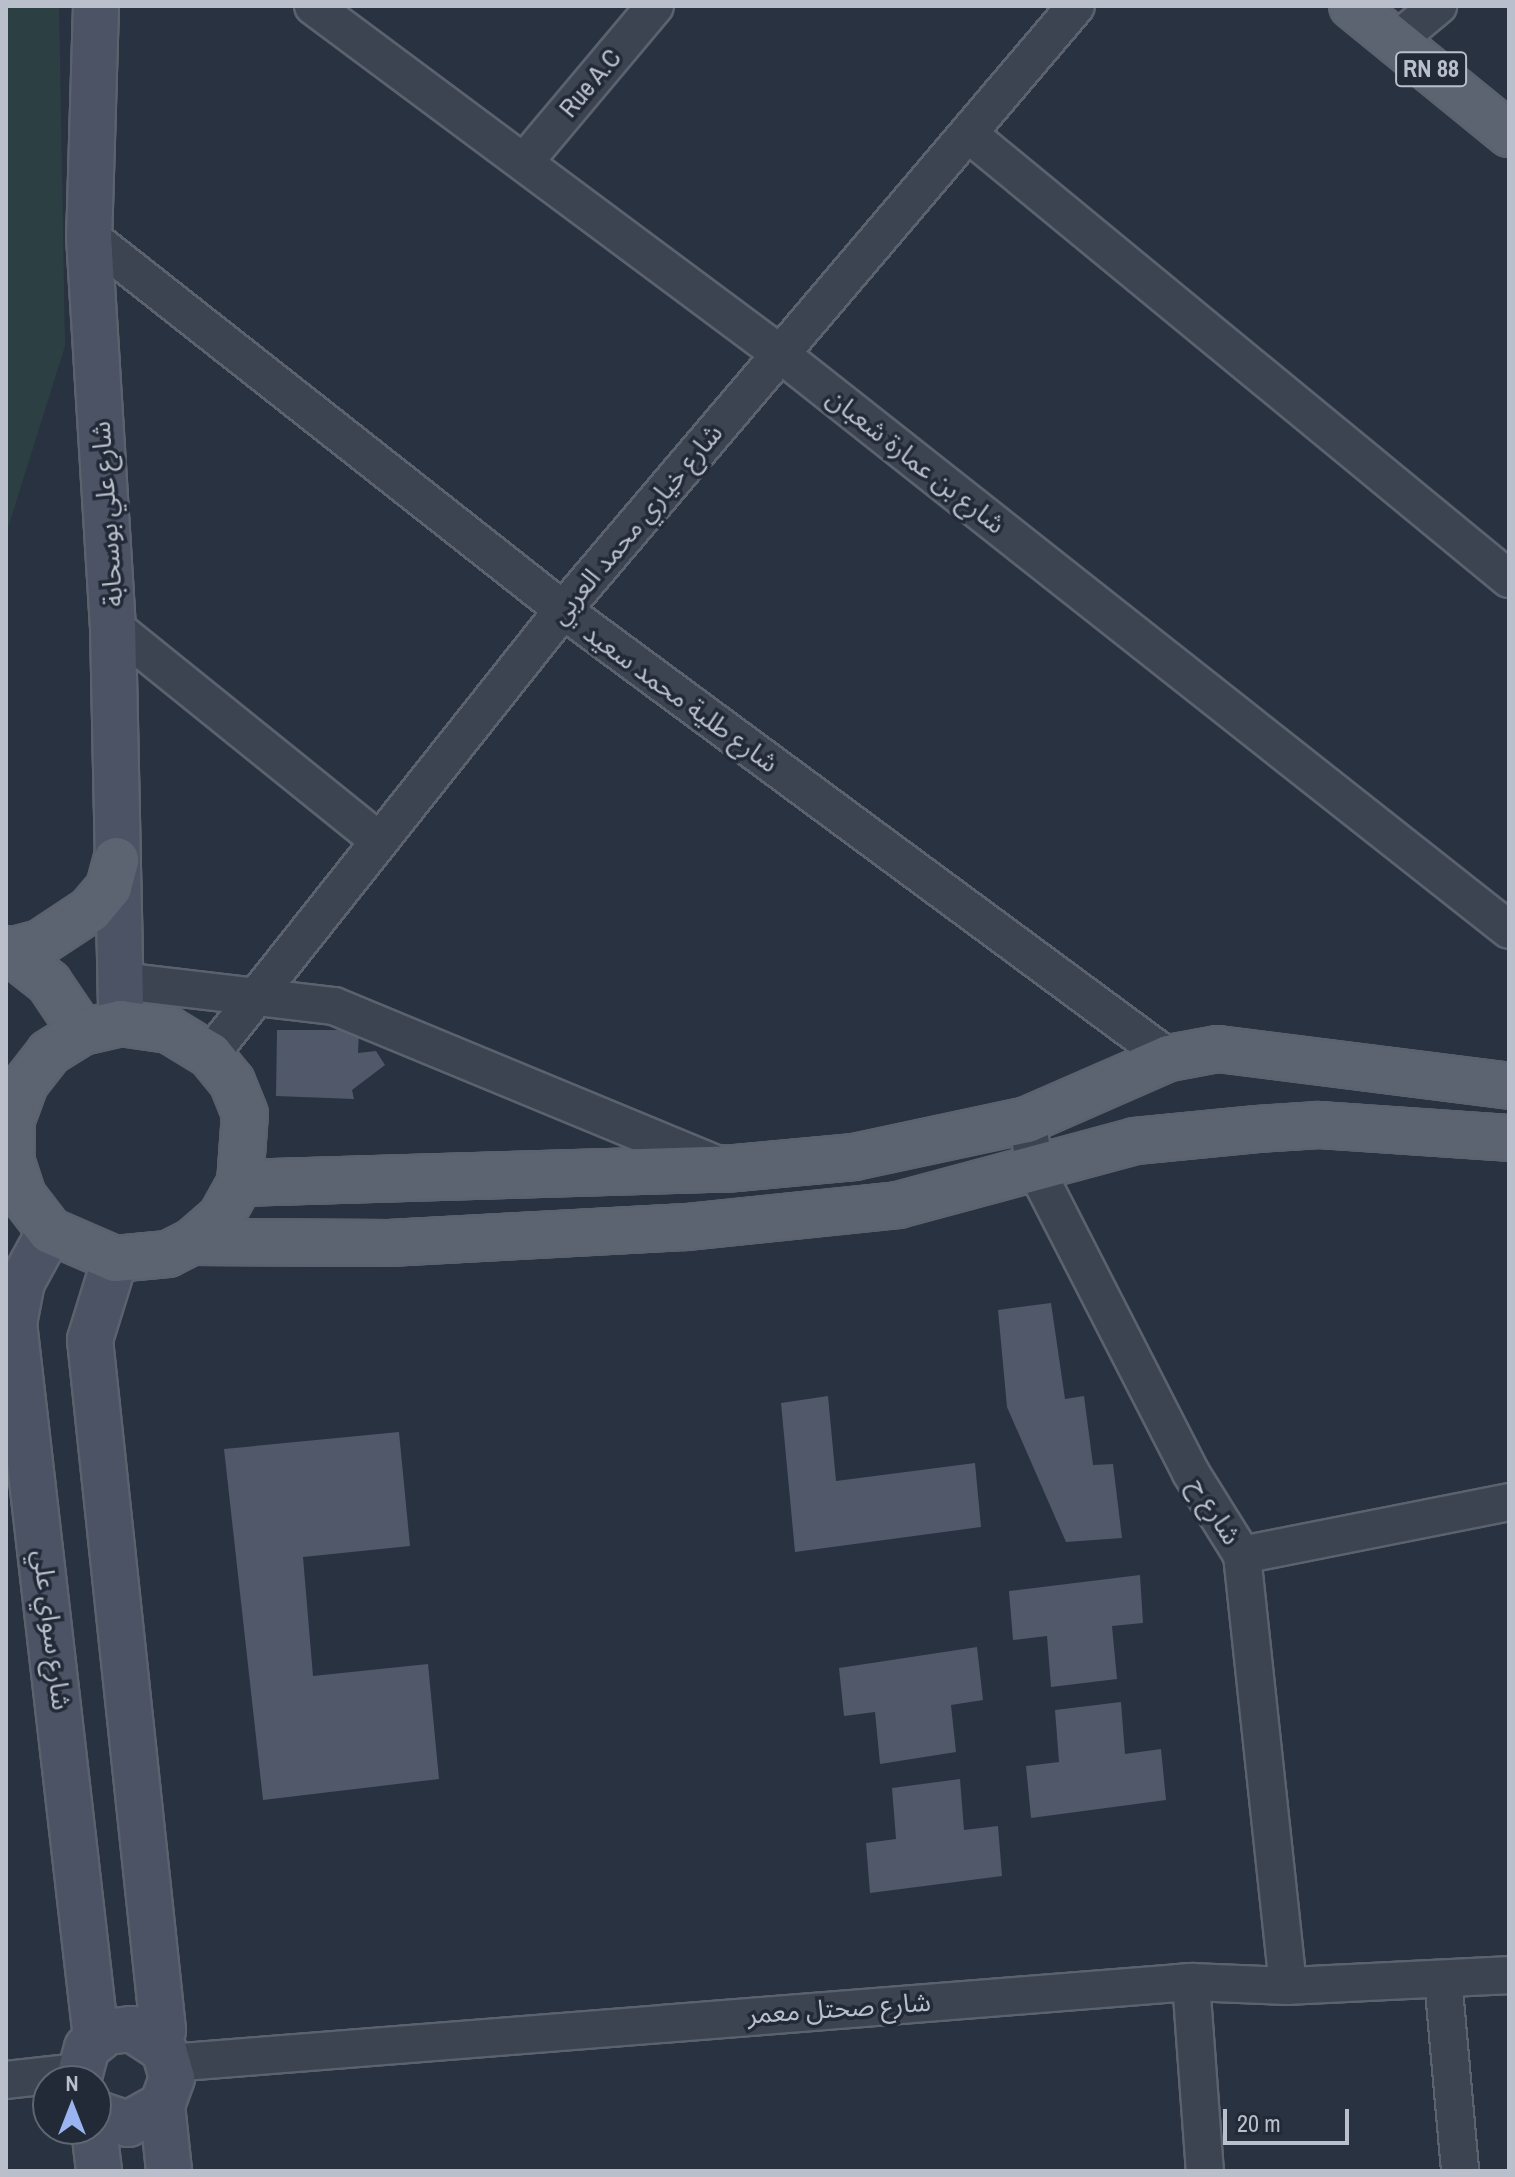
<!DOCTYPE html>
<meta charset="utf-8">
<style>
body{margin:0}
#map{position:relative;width:1515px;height:2177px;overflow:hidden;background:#293241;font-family:"Archivo Narrow","Noto Sans Arabic",sans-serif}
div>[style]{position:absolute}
.green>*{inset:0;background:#2c4043}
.building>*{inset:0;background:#50586a}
.roads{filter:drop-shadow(2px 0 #5b626e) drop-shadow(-2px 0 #5b626e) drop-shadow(0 2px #5b626e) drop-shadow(0 -2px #5b626e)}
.street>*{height:36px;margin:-18px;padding:0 18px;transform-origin:18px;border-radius:18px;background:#3d4451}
.secondary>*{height:44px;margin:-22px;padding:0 22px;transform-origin:22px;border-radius:22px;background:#4c5364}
.primary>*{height:44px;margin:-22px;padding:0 22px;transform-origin:22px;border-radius:22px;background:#5c6371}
span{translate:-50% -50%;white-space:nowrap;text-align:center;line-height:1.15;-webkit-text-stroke:7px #222937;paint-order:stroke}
.shield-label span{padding:2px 6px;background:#222937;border:2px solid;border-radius:6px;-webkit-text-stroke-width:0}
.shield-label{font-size:24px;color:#bac0cb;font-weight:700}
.street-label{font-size:26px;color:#bac0cb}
.frame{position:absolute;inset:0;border:8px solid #bac0cb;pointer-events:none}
.north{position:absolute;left:32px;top:2065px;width:80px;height:80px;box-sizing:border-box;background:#222937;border:2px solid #5f6572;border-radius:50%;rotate:0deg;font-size:22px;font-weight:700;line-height:32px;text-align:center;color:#bac0cb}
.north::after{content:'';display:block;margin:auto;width:28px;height:36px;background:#9ab4f1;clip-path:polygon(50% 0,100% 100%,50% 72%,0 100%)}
.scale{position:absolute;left:1223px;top:2109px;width:126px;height:36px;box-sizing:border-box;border:4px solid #bac0cb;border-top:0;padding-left:10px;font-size:24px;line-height:28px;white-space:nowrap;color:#bac0cb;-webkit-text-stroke:6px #222937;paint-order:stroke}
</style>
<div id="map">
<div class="green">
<i style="clip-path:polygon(6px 6px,59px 6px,65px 346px,6px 534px)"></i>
</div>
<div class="building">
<i style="clip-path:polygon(277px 1030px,359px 1030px,358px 1053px,376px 1051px,385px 1065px,352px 1090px,354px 1099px,276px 1096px)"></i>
<i style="clip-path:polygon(1051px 1303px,1065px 1399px,1084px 1396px,1093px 1465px,1113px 1464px,1122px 1538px,1066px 1542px,1007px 1407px,998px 1310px)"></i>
<i style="clip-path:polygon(828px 1396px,836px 1481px,975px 1463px,981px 1527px,795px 1552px,781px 1403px)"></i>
<i style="clip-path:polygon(399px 1432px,410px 1546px,303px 1557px,313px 1676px,428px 1664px,439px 1779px,263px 1800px,224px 1449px)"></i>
<i style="clip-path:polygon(1140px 1575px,1143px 1623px,1112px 1626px,1117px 1679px,1051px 1687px,1047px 1636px,1013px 1640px,1009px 1591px)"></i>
<i style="clip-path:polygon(977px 1647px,983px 1700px,951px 1705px,956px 1752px,880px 1764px,875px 1712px,844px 1716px,839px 1668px)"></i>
<i style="clip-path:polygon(1121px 1702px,1125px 1754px,1161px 1749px,1166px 1800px,1031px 1818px,1026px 1766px,1059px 1762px,1055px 1710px)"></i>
<i style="clip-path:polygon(960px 1779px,964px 1830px,998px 1826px,1002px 1876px,870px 1893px,866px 1843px,896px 1839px,892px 1788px)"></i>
</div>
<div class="roads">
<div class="street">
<i style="left:313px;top:6px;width:581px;rotate:36.67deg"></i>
<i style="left:779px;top:353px;width:930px;rotate:38.32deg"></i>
<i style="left:1396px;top:41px;width:55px;rotate:-39.8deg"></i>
<i style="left:971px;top:136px;width:697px;rotate:39.47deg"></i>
<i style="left:525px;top:161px;width:202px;rotate:-50deg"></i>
<i style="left:89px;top:236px;width:604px;rotate:38.27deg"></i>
<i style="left:563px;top:610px;width:754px;rotate:36.47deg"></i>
<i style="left:113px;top:626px;width:339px;rotate:38.9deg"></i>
<i style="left:121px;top:981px;width:214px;rotate:6.7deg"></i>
<i style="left:334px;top:1006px;width:418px;rotate:22.5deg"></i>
<i style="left:210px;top:1055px;width:568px;rotate:-51.58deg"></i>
<i style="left:563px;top:610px;width:792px;rotate:-49.66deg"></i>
<i style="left:1027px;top:1120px;width:49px;rotate:80.5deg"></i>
<i style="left:1035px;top:1168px;width:343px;rotate:62.9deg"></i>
<i style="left:1191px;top:1473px;width:97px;rotate:58.1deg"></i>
<i style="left:1242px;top:1555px;width:433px;rotate:83.9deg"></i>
<i style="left:1242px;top:1555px;width:272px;rotate:-11.2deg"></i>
<i style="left:1443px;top:1979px;width:193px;rotate:84.9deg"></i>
<i style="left:1191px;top:1982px;width:190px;rotate:85.8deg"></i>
<i style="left:170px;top:2063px;width:1024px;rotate:-4.54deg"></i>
<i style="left:1191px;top:1982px;width:97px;rotate:2.4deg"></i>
<i style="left:1288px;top:1986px;width:221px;rotate:-2.8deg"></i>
<i style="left:6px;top:2080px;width:71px;rotate:-6.4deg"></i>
</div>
<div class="secondary">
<i style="left:96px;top:6px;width:230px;rotate:91.7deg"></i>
<i style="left:89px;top:236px;width:391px;rotate:86.5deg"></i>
<i style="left:113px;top:626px;width:397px;rotate:88.8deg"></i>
<i style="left:50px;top:1231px;width:58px;rotate:118.8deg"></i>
<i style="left:22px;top:1282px;width:42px;rotate:101deg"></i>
<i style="left:14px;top:1323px;width:720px;rotate:83.46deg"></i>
<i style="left:115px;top:1259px;width:85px;rotate:107.2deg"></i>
<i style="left:90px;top:1340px;width:694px;rotate:83.96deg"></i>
<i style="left:163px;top:2030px;width:13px;rotate:129deg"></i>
<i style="left:78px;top:2081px;width:34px;rotate:-75deg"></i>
<i style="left:87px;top:2048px;width:26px;rotate:-39deg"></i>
<i style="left:107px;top:2032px;width:25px;rotate:-7deg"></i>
<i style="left:132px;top:2029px;width:38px;rotate:33deg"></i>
<i style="left:164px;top:2050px;width:29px;rotate:74deg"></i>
<i style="left:172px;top:2078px;width:29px;rotate:110deg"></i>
<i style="left:162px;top:2105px;width:39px;rotate:151deg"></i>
<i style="left:128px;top:2124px;width:34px;rotate:-161deg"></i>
<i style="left:162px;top:2105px;width:66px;rotate:83.9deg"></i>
<i style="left:94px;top:2129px;width:42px;rotate:83.2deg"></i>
</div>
<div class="primary">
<i style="left:1352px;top:6px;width:203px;rotate:39.2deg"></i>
<i style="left:6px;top:949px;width:55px;rotate:38.3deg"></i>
<i style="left:49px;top:983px;width:59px;rotate:56deg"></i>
<i style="left:10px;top:951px;width:31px;rotate:-15deg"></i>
<i style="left:40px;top:943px;width:60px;rotate:-33.4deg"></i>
<i style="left:90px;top:910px;width:30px;rotate:-50deg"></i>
<i style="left:109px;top:887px;width:28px;rotate:-75deg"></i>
<i style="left:240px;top:1183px;width:485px;rotate:-1.7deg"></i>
<i style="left:725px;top:1169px;width:130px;rotate:-5.3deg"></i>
<i style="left:854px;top:1157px;width:177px;rotate:-12.1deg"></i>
<i style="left:1027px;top:1120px;width:155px;rotate:-23.6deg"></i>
<i style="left:1169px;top:1058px;width:50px;rotate:-10.4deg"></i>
<i style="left:1218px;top:1049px;width:293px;rotate:7.2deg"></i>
<i style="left:192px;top:1242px;width:38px;rotate:-41deg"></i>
<i style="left:221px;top:1217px;width:39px;rotate:-61deg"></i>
<i style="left:240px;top:1183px;width:69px;rotate:-85.9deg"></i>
<i style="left:245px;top:1114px;width:35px;rotate:-112deg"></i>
<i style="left:232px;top:1082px;width:35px;rotate:-129deg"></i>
<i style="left:210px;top:1055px;width:48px;rotate:-148.6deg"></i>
<i style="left:169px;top:1030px;width:49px;rotate:-171.7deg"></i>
<i style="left:121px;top:1023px;width:40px;rotate:167deg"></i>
<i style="left:82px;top:1032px;width:39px;rotate:148deg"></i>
<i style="left:49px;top:1053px;width:39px;rotate:128deg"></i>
<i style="left:25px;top:1084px;width:38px;rotate:110deg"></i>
<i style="left:12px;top:1120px;width:39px;rotate:91deg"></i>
<i style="left:11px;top:1159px;width:39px;rotate:72deg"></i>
<i style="left:23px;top:1196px;width:44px;rotate:52.4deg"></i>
<i style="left:50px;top:1231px;width:71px;rotate:23.3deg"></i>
<i style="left:115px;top:1259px;width:53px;rotate:-5.4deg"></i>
<i style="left:168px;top:1254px;width:27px;rotate:-27deg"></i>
<i style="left:192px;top:1242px;width:197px;rotate:0.3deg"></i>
<i style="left:389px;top:1243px;width:297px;rotate:-3.1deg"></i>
<i style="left:686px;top:1227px;width:213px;rotate:-5.9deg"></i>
<i style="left:898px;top:1205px;width:245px;rotate:-15.1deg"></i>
<i style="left:1135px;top:1141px;width:123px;rotate:-5.6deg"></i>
<i style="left:1257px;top:1129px;width:62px;rotate:-3.7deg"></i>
<i style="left:1319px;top:1125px;width:190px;rotate:3.9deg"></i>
</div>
</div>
<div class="shield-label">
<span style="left:1431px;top:69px">RN 88</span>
</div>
<div class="street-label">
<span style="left:590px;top:83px;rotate:-50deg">Rue A.C</span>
<span style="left:916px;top:461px;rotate:38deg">شارع بن عمارة شعبان</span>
<span style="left:107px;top:514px;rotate:-94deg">شارع علي بوسحابة</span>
<span style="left:636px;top:524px;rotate:-50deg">شارع خياري محمد العربي</span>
<span style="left:681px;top:698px;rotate:36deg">شارع طلية محمد سعيد</span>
<span style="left:1215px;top:1511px;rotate:58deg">شارع ح</span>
<span style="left:52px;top:1630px;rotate:83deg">شارع سواي علي</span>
<span style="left:839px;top:2008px;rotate:-4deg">شارع صحتل معمر</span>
</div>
<div class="frame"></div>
<div class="north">N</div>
<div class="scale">20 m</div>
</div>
